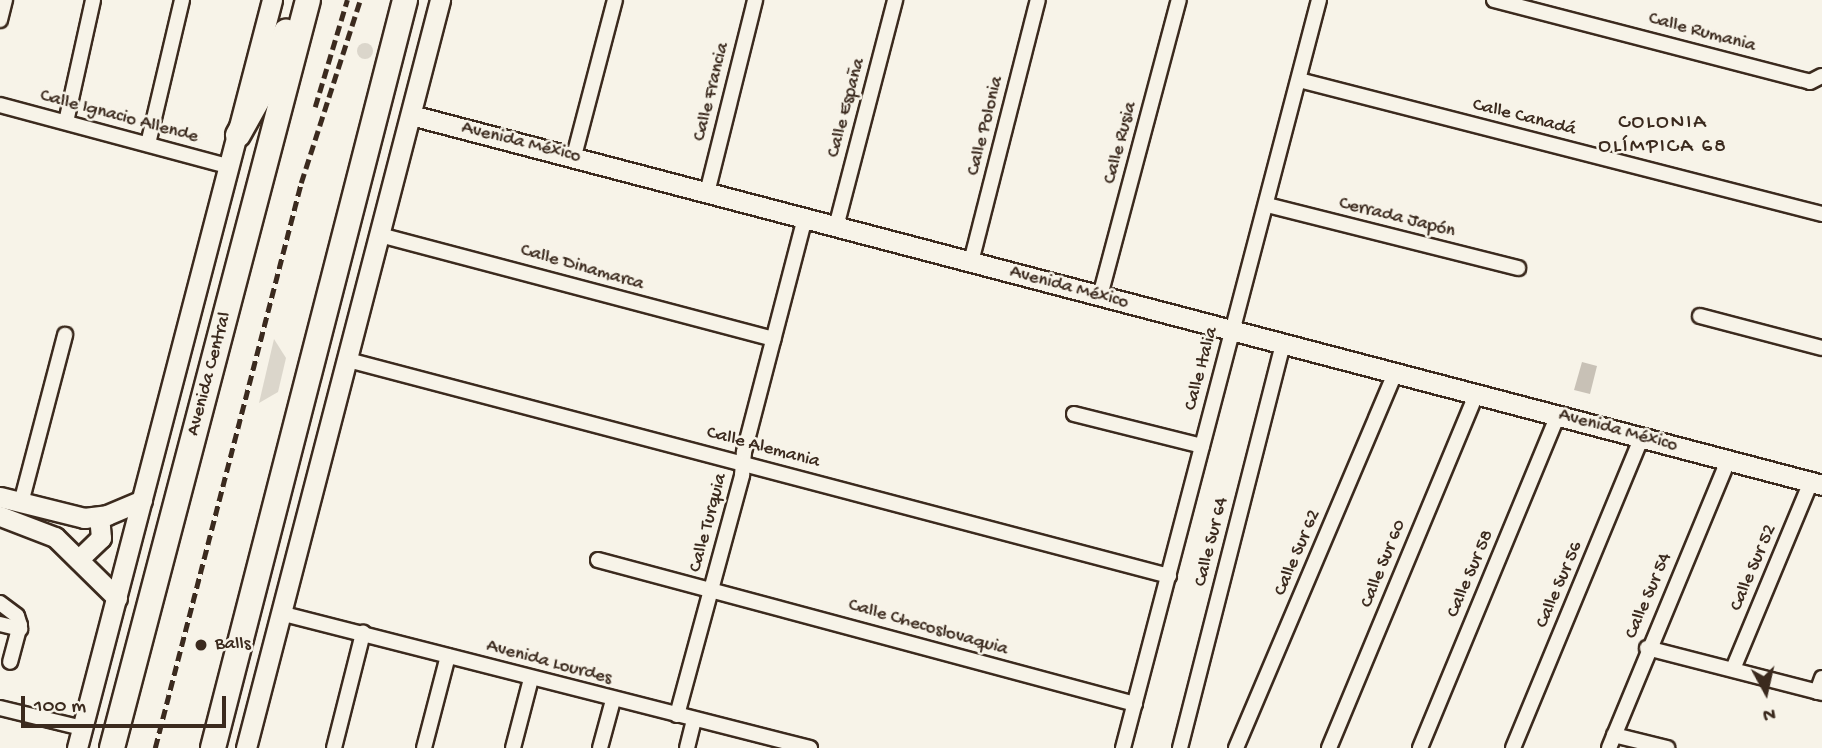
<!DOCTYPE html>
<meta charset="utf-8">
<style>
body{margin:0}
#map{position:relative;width:1822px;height:748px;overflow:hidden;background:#f7f3e8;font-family:"Gochi Hand",sans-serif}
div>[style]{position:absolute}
.green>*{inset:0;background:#dbd6cb}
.round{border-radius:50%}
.building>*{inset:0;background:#c8c1b6}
.roads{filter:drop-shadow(2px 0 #3b2a1e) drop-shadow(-2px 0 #3b2a1e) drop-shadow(0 2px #3b2a1e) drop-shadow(0 -2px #3b2a1e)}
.street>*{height:14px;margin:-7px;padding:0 7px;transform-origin:7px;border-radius:7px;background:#f7f3e8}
.secondary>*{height:19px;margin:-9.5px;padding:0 9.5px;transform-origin:9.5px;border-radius:9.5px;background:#f7f3e8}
.highway>*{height:24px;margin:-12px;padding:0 12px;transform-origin:12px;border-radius:12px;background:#f7f3e8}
.rail>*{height:4.5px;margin-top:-2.25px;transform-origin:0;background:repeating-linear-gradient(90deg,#3b2a1e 0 10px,transparent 0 15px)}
.dots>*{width:19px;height:19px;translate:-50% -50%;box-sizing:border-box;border:4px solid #f7f3e8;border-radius:50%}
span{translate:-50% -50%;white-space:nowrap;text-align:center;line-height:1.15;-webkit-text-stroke:5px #f7f3e8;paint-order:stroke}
.street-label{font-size:19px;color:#3b2a1e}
.poi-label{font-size:19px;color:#3b2a1e}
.left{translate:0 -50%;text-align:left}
.neighbourhood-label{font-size:21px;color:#3b2a1e;letter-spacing:2px}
.north{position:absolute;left:1731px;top:657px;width:70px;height:70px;-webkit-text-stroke:5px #f7f3e8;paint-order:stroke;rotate:172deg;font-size:19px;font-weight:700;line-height:28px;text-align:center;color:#3b2a1e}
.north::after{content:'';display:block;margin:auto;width:24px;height:32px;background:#3b2a1e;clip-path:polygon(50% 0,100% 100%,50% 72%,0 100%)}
.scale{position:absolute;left:21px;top:696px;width:205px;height:32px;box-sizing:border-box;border:4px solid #3b2a1e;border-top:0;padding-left:9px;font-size:21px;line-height:24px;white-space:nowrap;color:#3b2a1e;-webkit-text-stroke:5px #f7f3e8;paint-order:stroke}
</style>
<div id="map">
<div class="green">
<i class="round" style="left:357px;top:43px;width:16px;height:16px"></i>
<i style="clip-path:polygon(274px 339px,286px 358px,278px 392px,259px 403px)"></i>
</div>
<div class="building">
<i style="clip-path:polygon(1582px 362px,1597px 366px,1590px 394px,1574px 390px)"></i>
</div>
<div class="roads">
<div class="street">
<i style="left:1494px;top:0;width:326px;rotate:14.5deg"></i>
<i style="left:1810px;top:82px;width:13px;rotate:-27deg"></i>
<i style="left:0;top:20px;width:21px;rotate:-76deg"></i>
<i style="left:1299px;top:80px;width:540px;rotate:14.37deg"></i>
<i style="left:0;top:105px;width:236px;rotate:15deg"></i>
<i style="left:66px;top:122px;width:125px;rotate:-77.5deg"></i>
<i style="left:148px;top:144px;width:148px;rotate:-76.7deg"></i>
<i style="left:574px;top:156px;width:161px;rotate:-75.3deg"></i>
<i style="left:707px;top:193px;width:199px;rotate:-76deg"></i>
<i style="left:1267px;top:205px;width:259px;rotate:14.1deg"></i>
<i style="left:836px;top:227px;width:235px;rotate:-75.4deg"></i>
<i style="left:380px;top:235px;width:407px;rotate:14.8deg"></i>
<i style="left:971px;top:262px;width:270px;rotate:-75.7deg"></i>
<i style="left:1100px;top:296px;width:306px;rotate:-75.1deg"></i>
<i style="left:1700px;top:316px;width:126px;rotate:14.7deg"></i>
<i style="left:348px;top:360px;width:849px;rotate:14.74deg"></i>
<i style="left:1074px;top:414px;width:132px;rotate:14deg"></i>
<i style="left:21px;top:503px;width:174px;rotate:-75.3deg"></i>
<i style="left:598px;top:560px;width:556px;rotate:15.01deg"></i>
<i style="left:0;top:603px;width:21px;rotate:37deg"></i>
<i style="left:17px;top:616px;width:9px;rotate:72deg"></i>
<i style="left:20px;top:625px;width:38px;rotate:105deg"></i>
<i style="left:280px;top:613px;width:547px;rotate:14.29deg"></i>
<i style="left:0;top:624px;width:21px;rotate:14deg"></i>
<i style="left:1647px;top:648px;width:181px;rotate:14.4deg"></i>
<i style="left:1733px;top:669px;width:203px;rotate:-67.4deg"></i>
<i style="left:1817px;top:692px;width:15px;rotate:-70deg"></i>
<i style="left:0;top:708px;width:84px;rotate:13.7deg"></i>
<i style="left:677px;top:715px;width:249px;rotate:-74.8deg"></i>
<i style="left:742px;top:475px;width:23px;rotate:-85deg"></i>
<i style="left:744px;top:452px;width:242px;rotate:-75.4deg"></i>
<i style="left:1614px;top:735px;width:55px;rotate:13.8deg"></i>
<i style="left:334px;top:748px;width:119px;rotate:-75.8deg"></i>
<i style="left:424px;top:748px;width:95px;rotate:-75.4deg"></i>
<i style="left:513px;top:748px;width:71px;rotate:-75.4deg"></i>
<i style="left:600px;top:748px;width:50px;rotate:-74.8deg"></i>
<i style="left:687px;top:748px;width:29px;rotate:-76deg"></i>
<i style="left:1123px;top:748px;width:773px;rotate:-75.32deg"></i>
<i style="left:1180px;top:748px;width:416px;rotate:-75.7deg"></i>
<i style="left:1236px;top:748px;width:407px;rotate:-67deg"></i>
<i style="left:1329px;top:748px;width:383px;rotate:-67.4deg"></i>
<i style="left:1420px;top:748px;width:360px;rotate:-67.5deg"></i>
<i style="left:1513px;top:748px;width:337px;rotate:-67.5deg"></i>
<i style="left:1609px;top:748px;width:312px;rotate:-67.5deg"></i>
</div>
<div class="secondary">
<i style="left:411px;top:115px;width:1459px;rotate:14.69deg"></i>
<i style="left:0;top:497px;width:87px;rotate:14deg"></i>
<i style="left:84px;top:518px;width:23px;rotate:-7deg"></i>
<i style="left:107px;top:515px;width:38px;rotate:-23deg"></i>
<i style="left:0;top:516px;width:59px;rotate:20.9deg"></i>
<i style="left:55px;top:537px;width:87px;rotate:44.5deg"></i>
<i style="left:80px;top:558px;width:29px;rotate:-44deg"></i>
<i style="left:101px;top:538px;width:21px;rotate:-95deg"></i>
<i style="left:77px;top:748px;width:773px;rotate:-75.39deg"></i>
<i style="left:246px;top:748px;width:773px;rotate:-75.46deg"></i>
</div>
<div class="highway">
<i style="left:238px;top:135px;width:49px;rotate:-60.8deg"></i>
<i style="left:262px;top:92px;width:65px;rotate:-68.2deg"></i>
<i style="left:112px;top:748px;width:773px;rotate:-75.32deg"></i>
<i style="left:213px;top:748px;width:772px;rotate:-75.6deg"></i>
</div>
</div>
<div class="rail">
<i style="left:315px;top:107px;width:112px;rotate:-73.3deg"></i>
<i style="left:155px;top:748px;width:584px;rotate:-75.51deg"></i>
<i style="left:301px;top:183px;width:192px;rotate:-72.1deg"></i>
</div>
<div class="dots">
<i style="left:201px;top:645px;background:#3b2a1e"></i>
</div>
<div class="street-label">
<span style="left:1702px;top:33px;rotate:15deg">Calle Rumania</span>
<span style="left:712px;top:92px;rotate:-76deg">Calle Francia</span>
<span style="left:847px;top:108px;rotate:-75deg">Calle España</span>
<span style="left:119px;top:117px;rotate:15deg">Calle Ignacio Allende</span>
<span style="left:1524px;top:118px;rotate:14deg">Calle Canadá</span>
<span style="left:986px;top:126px;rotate:-76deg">Calle Polonia</span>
<span style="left:521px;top:143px;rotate:14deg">Avenida México</span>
<span style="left:1121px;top:143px;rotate:-75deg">Calle Rusia</span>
<span style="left:1397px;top:218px;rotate:14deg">Cerrada Japón</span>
<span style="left:582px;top:268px;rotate:16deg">Calle Dinamarca</span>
<span style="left:1069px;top:288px;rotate:15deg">Avenida México</span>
<span style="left:1202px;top:369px;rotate:-75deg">Calle Italia</span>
<span style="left:210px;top:374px;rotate:-75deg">Avenida Central</span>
<span style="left:1618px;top:431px;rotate:15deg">Avenida México</span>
<span style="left:763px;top:448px;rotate:15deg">Calle Alemania</span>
<span style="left:709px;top:523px;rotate:-75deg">Calle Turquia</span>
<span style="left:1212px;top:542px;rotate:-76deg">Calle Sur 64</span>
<span style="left:1298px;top:553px;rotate:-67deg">Calle Sur 62</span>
<span style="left:1384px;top:564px;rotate:-68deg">Calle Sur 60</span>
<span style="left:1754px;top:568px;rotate:-67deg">Calle Sur 52</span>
<span style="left:1471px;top:574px;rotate:-67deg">Calle Sur 58</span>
<span style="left:1560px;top:585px;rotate:-67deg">Calle Sur 56</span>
<span style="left:1649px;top:596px;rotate:-67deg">Calle Sur 54</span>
<span style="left:928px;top:628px;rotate:16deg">Calle Checoslovaquia</span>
<span style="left:549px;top:663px;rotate:15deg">Avenida Lourdes</span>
</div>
<div class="poi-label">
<span class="left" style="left:215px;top:645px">Balls</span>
</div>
<div class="neighbourhood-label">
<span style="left:1663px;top:136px">COLONIA<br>OLÍMPICA 68</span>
</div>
<div class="north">N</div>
<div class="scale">100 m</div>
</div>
